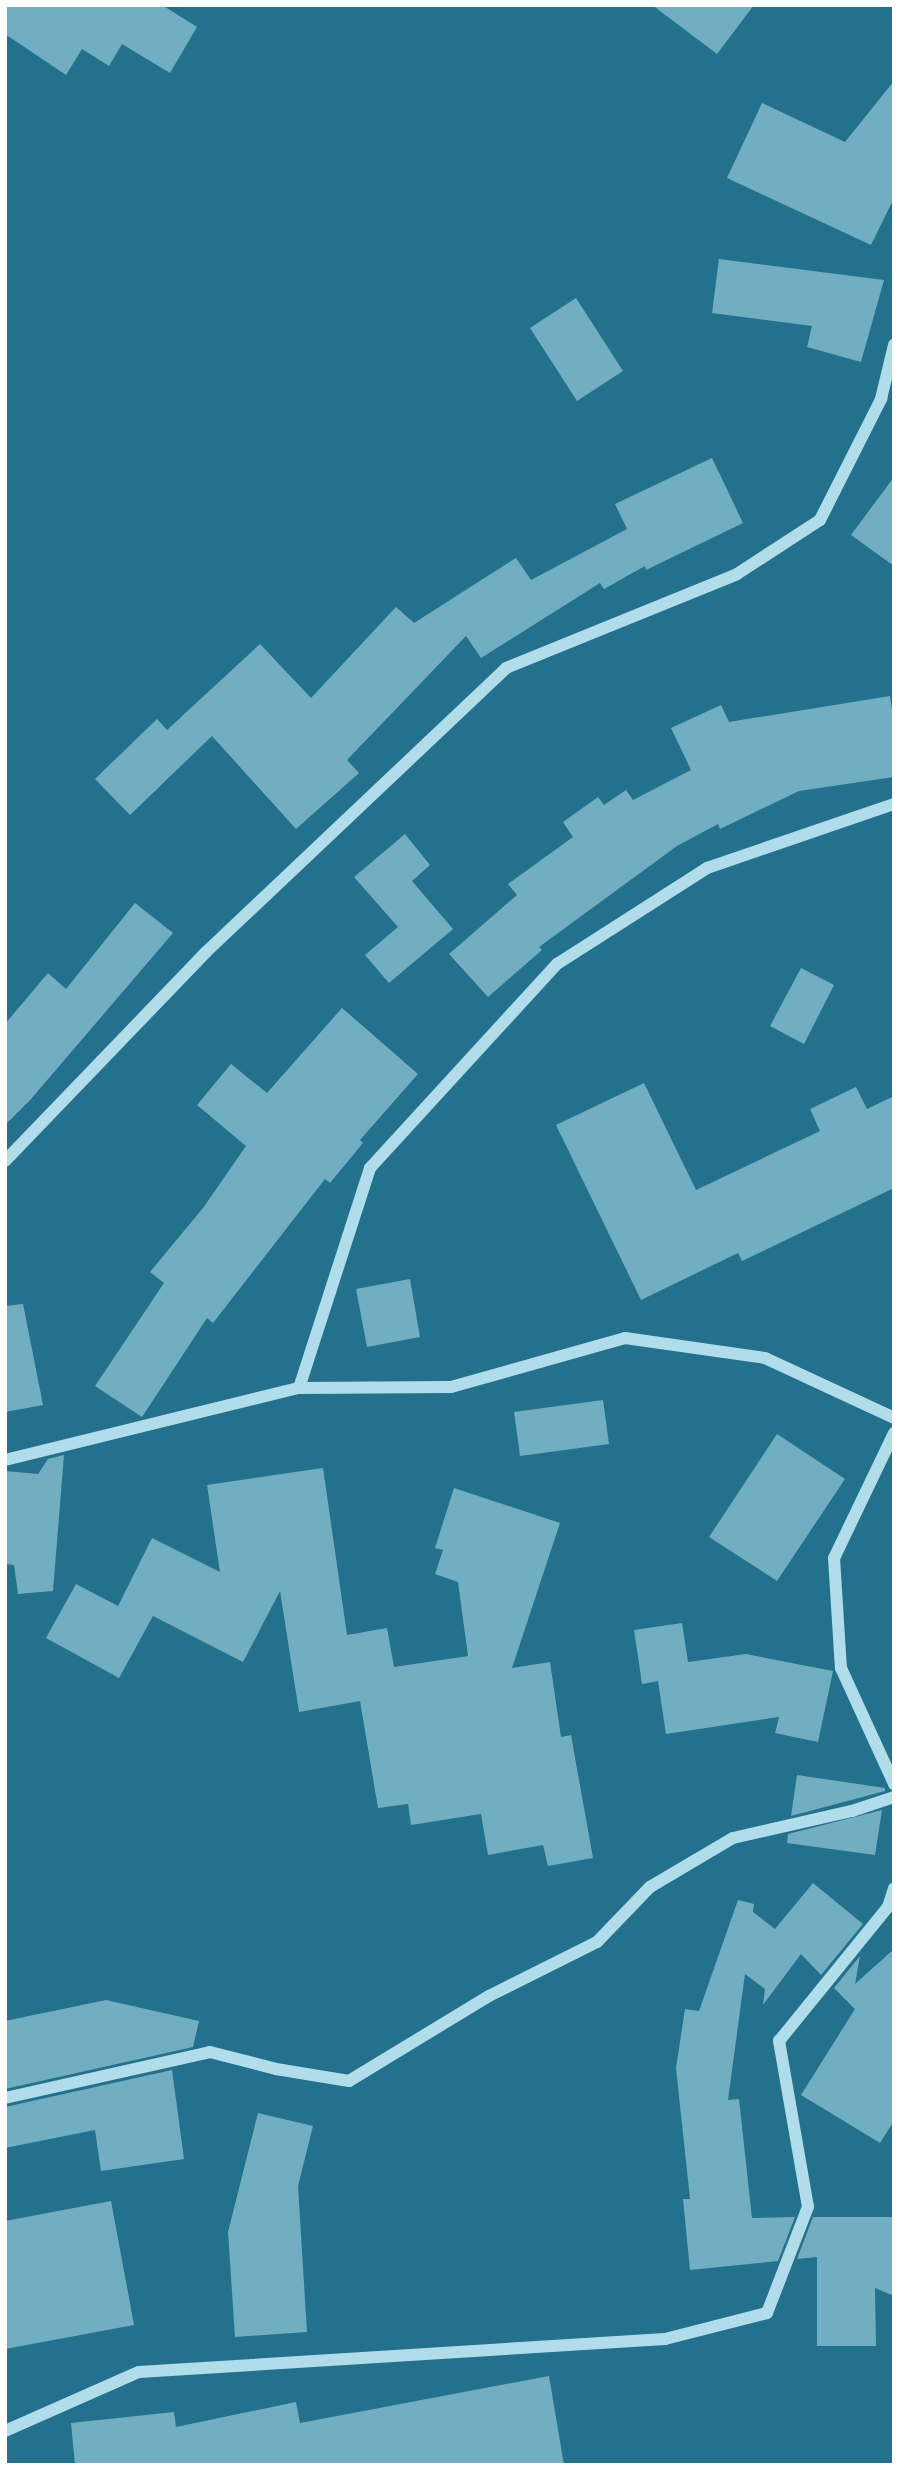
<!DOCTYPE html>
<style>
body{margin:0}
#map{position:relative;width:899px;height:2470px;overflow:hidden;background:#23718c;font-family:"Open Sans",sans-serif}
div>[style]{position:absolute}
.building>*{inset:0;background:#71aec2}
.minor>*{height:12px;margin:-6px;padding:0 6px;transform-origin:6px;border-radius:6px;background:#b1ddeb}
span{translate:-50% -50%;white-space:nowrap;text-align:center;line-height:1.15;-webkit-text-stroke:7px #23718c;paint-order:stroke}
.frame{position:absolute;inset:0;border:7px solid #fff;pointer-events:none}
</style>
<div id="map">
<div class="building">
<i style="clip-path:polygon(5px 5px,162px 5px,197px 27px,170px 73px,122px 44px,109px 66px,82px 49px,66px 75px,5px 34px)"></i>
<i style="clip-path:polygon(652px 5px,754px 5px,717px 54px)"></i>
<i style="clip-path:polygon(894px 81px,894px 198px,871px 245px,727px 178px,762px 103px,845px 142px)"></i>
<i style="clip-path:polygon(719px 259px,884px 280px,861px 362px,807px 347px,812px 326px,712px 313px)"></i>
<i style="clip-path:polygon(576px 298px,623px 371px,577px 401px,530px 328px)"></i>
<i style="clip-path:polygon(712px 458px,743px 523px,646px 570px,645px 566px,604px 589px,600px 583px,481px 658px,466px 636px,347px 760px,359px 773px,296px 829px,212px 736px,130px 815px,95px 779px,157px 719px,167px 730px,260px 644px,311px 698px,396px 607px,414px 623px,516px 558px,531px 580px,627px 529px,615px 504px)"></i>
<i style="clip-path:polygon(894px 477px,894px 566px,851px 535px)"></i>
<i style="clip-path:polygon(890px 696px,894px 723px,894px 777px,799px 791px,720px 829px,718px 824px,677px 846px,539px 947px,542px 950px,488px 997px,449px 954px,517px 895px,508px 884px,573px 837px,563px 822px,598px 797px,604px 805px,626px 790px,633px 800px,691px 770px,671px 728px,721px 705px,729px 722px)"></i>
<i style="clip-path:polygon(405px 834px,430px 865px,412px 881px,453px 929px,389px 983px,365px 955px,398px 927px,354px 877px)"></i>
<i style="clip-path:polygon(135px 903px,173px 933px,31px 1099px,5px 1125px,5px 1024px,48px 973px,66px 989px)"></i>
<i style="clip-path:polygon(801px 968px,834px 985px,804px 1044px,770px 1026px)"></i>
<i style="clip-path:polygon(342px 1008px,418px 1074px,360px 1140px,363px 1143px,330px 1183px,325px 1179px,213px 1323px,207px 1318px,142px 1417px,95px 1386px,164px 1283px,150px 1272px,203px 1208px,246px 1146px,197px 1105px,231px 1064px,267px 1093px)"></i>
<i style="clip-path:polygon(644px 1083px,696px 1190px,820px 1131px,810px 1109px,856px 1087px,867px 1109px,894px 1096px,894px 1188px,742px 1261px,738px 1253px,641px 1300px,556px 1125px)"></i>
<i style="clip-path:polygon(410px 1279px,420px 1337px,367px 1347px,356px 1289px)"></i>
<i style="clip-path:polygon(23px 1304px,43px 1405px,5px 1412px,5px 1306px)"></i>
<i style="clip-path:polygon(603px 1400px,609px 1444px,520px 1456px,514px 1412px)"></i>
<i style="clip-path:polygon(777px 1434px,845px 1479px,777px 1581px,709px 1537px)"></i>
<i style="clip-path:polygon(64px 1455px,53px 1591px,18px 1594px,14px 1565px,5px 1564px,5px 1471px,38px 1474px,48px 1459px)"></i>
<i style="clip-path:polygon(323px 1468px,347px 1635px,387px 1628px,394px 1667px,468px 1656px,458px 1582px,435px 1574px,443px 1550px,435px 1548px,454px 1488px,560px 1523px,512px 1668px,550px 1662px,561px 1737px,571px 1735px,593px 1858px,548px 1866px,543px 1845px,488px 1855px,481px 1814px,411px 1825px,408px 1804px,378px 1808px,360px 1701px,299px 1712px,280px 1591px,243px 1662px,153px 1616px,119px 1678px,46px 1638px,76px 1584px,118px 1606px,152px 1538px,220px 1572px,207px 1485px)"></i>
<i style="clip-path:polygon(682px 1623px,688px 1662px,746px 1654px,833px 1671px,818px 1742px,775px 1733px,779px 1717px,666px 1734px,658px 1681px,642px 1684px,634px 1630px)"></i>
<i style="clip-path:polygon(797px 1775px,885px 1788px,885px 1791px,791px 1816px)"></i>
<i style="clip-path:polygon(882px 1810px,875px 1855px,787px 1843px,788px 1834px)"></i>
<i style="clip-path:polygon(813px 1883px,863px 1924px,821px 1975px,801px 1954px,763px 2005px,765px 1989px,745px 1974px,728px 2100px,739px 2099px,752px 2218px,795px 2217px,778px 2261px,690px 2270px,683px 2199px,690px 2199px,676px 2068px,685px 2009px,699px 2011px,738px 1900px,754px 1904px,753px 1912px,775px 1929px)"></i>
<i style="clip-path:polygon(894px 1949px,894px 2121px,880px 2143px,801px 2095px,855px 2009px,834px 1988px,860px 1956px,855px 1984px)"></i>
<i style="clip-path:polygon(106px 2000px,199px 2021px,193px 2047px,5px 2089px,5px 2021px)"></i>
<i style="clip-path:polygon(172px 2070px,184px 2159px,101px 2171px,95px 2130px,5px 2148px,5px 2107px)"></i>
<i style="clip-path:polygon(258px 2113px,313px 2126px,298px 2186px,307px 2332px,235px 2337px,228px 2232px)"></i>
<i style="clip-path:polygon(111px 2201px,134px 2325px,5px 2349px,5px 2221px)"></i>
<i style="clip-path:polygon(813px 2217px,894px 2217px,894px 2296px,875px 2288px,876px 2346px,817px 2346px,817px 2257px,797px 2259px)"></i>
<i style="clip-path:polygon(549px 2376px,564px 2465px,75px 2465px,71px 2423px,174px 2412px,176px 2427px,296px 2402px,300px 2423px)"></i>
</div>
<div class="minor">
<i style="left:5px;top:1161px;width:289px;rotate:-46.1deg"></i>
<i style="left:205px;top:953px;width:415px;rotate:-43.4deg"></i>
<i style="left:506px;top:668px;width:249px;rotate:-22.1deg"></i>
<i style="left:737px;top:574px;width:99px;rotate:-33deg"></i>
<i style="left:820px;top:520px;width:136px;rotate:-63.2deg"></i>
<i style="left:881px;top:399px;width:56px;rotate:-76.5deg"></i>
<i style="left:299px;top:1388px;width:231px;rotate:-72.1deg"></i>
<i style="left:370px;top:1168px;width:277px;rotate:-47.5deg"></i>
<i style="left:557px;top:964px;width:178px;rotate:-32.6deg"></i>
<i style="left:707px;top:868px;width:198px;rotate:-18.9deg"></i>
<i style="left:894px;top:1433px;width:139px;rotate:115.6deg"></i>
<i style="left:834px;top:1558px;width:110px;rotate:86.4deg"></i>
<i style="left:841px;top:1668px;width:128px;rotate:65.4deg"></i>
<i style="left:5px;top:1460px;width:303px;rotate:-13.8deg"></i>
<i style="left:299px;top:1388px;width:152px;rotate:-0.4deg"></i>
<i style="left:451px;top:1387px;width:181px;rotate:-15.7deg"></i>
<i style="left:625px;top:1338px;width:141px;rotate:8.1deg"></i>
<i style="left:765px;top:1358px;width:142px;rotate:24.9deg"></i>
<i style="left:5px;top:2098px;width:210px;rotate:-12.6deg"></i>
<i style="left:210px;top:2052px;width:68px;rotate:14.4deg"></i>
<i style="left:276px;top:2069px;width:74px;rotate:9.3deg"></i>
<i style="left:349px;top:2081px;width:164px;rotate:-31.3deg"></i>
<i style="left:489px;top:1996px;width:121px;rotate:-26.6deg"></i>
<i style="left:597px;top:1942px;width:76px;rotate:-46.1deg"></i>
<i style="left:650px;top:1887px;width:96px;rotate:-30.6deg"></i>
<i style="left:733px;top:1838px;width:122px;rotate:-12.8deg"></i>
<i style="left:852px;top:1811px;width:44px;rotate:-18.4deg"></i>
<i style="left:5px;top:2431px;width:146px;rotate:-23.8deg"></i>
<i style="left:139px;top:2372px;width:527px;rotate:-3.59deg"></i>
<i style="left:665px;top:2339px;width:105px;rotate:-14.3deg"></i>
<i style="left:767px;top:2313px;width:114px;rotate:-68.9deg"></i>
<i style="left:808px;top:2207px;width:169px;rotate:-99.9deg"></i>
<i style="left:779px;top:2041px;width:173px;rotate:-50.9deg"></i>
<i style="left:888px;top:1907px;width:20px;rotate:-72deg"></i>
</div>
<div class="frame"></div>
</div>
